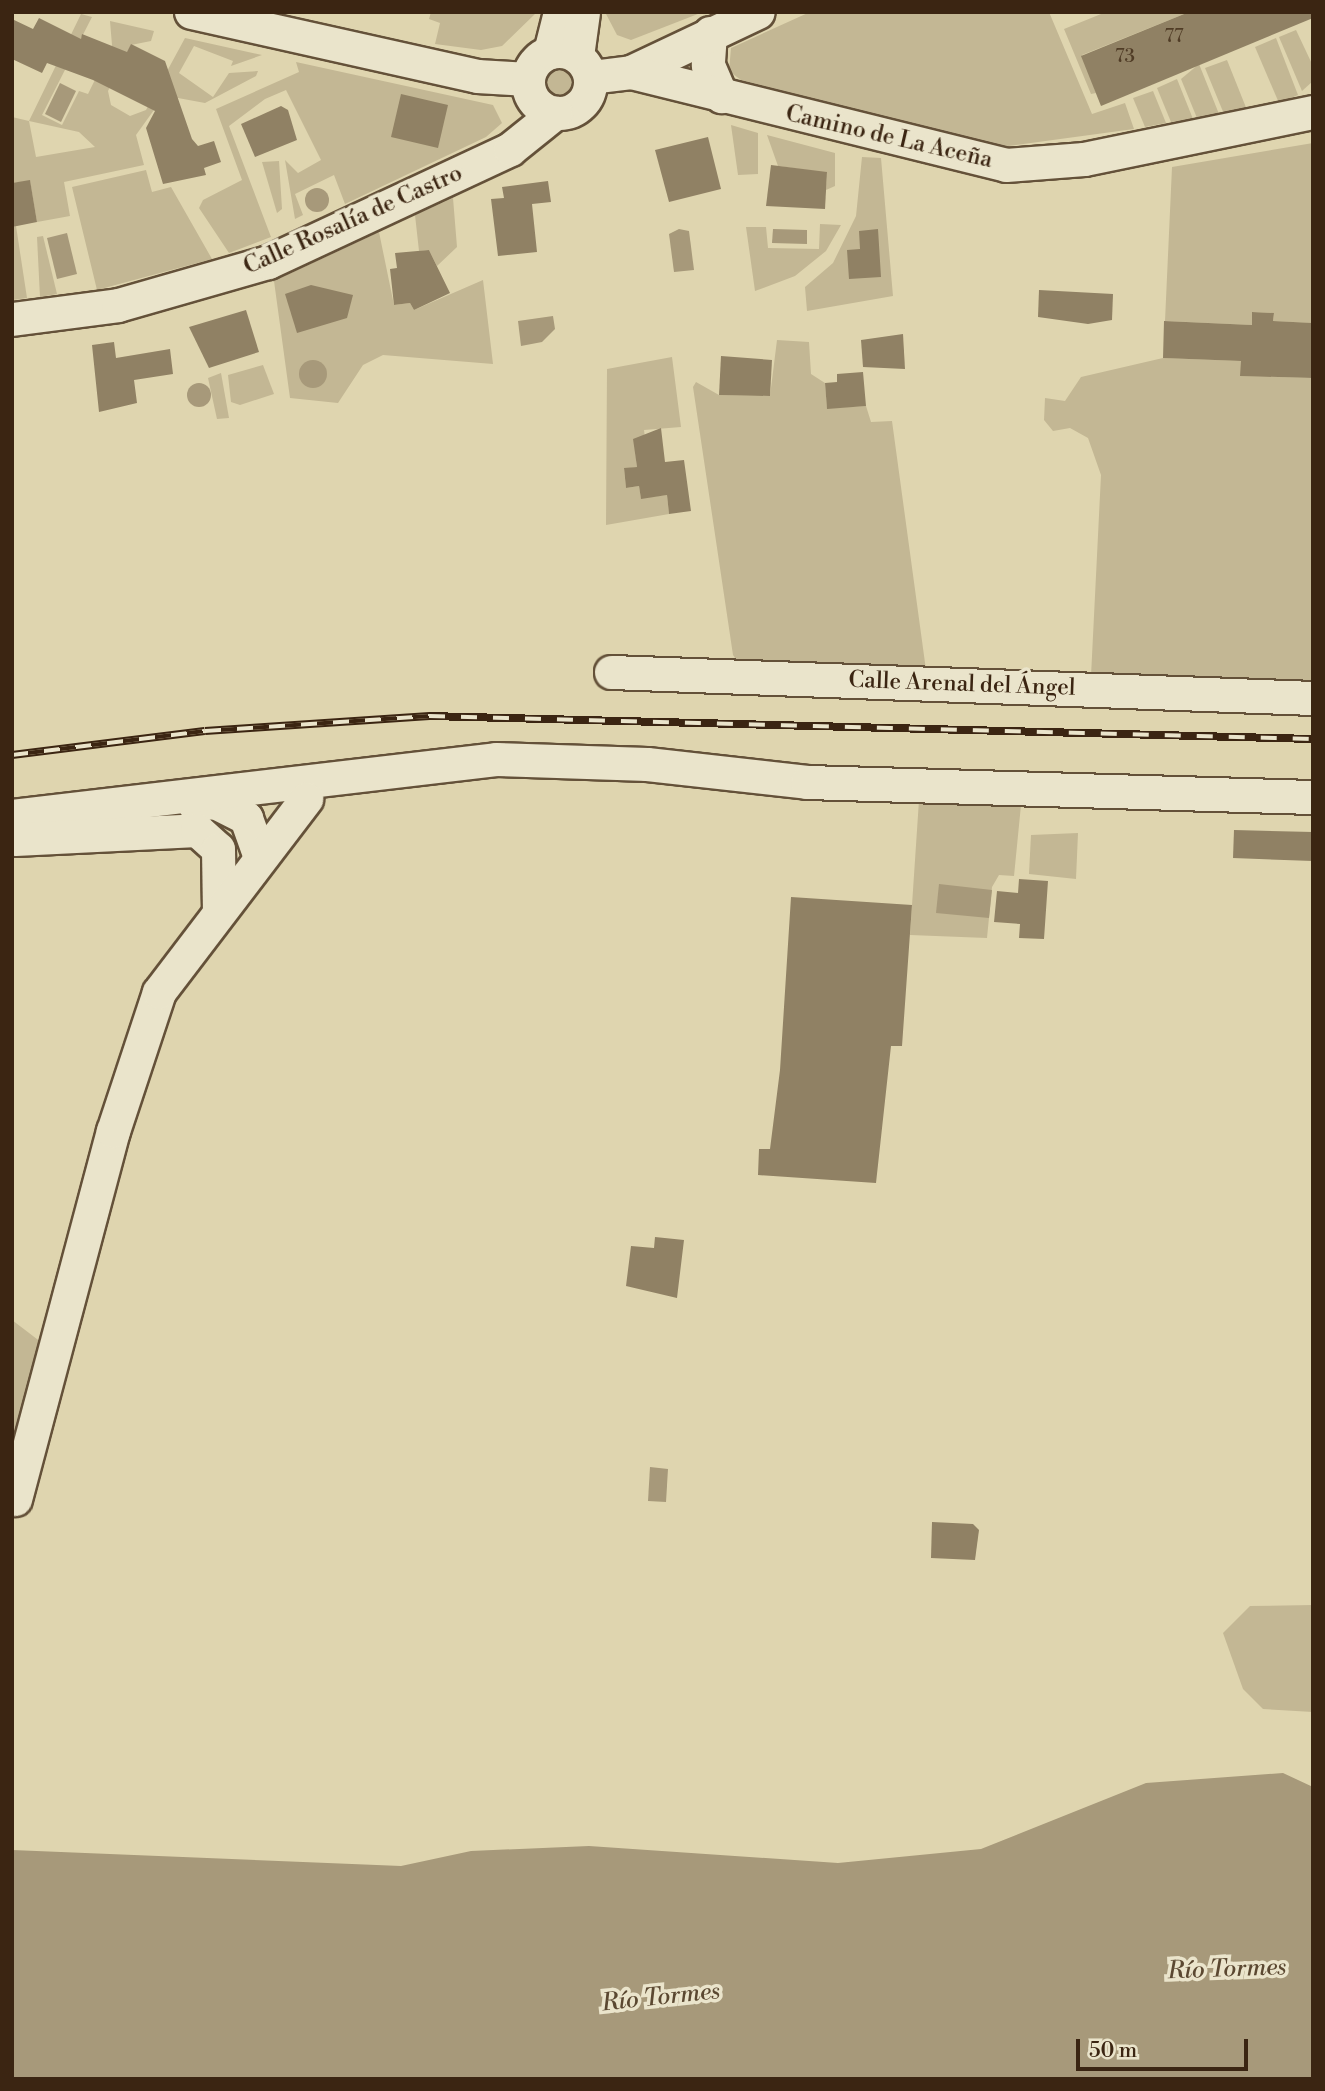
<!DOCTYPE html>
<meta charset="utf-8">
<style>
body{margin:0}
#map{position:relative;width:1325px;height:2091px;overflow:hidden;background:#dfd5af;font-family:"Libre Bodoni",serif}
div>[style]{position:absolute}
.green>*{inset:0;background:#c3b794}
.round{border-radius:50%}
.water>*{inset:0;background:#a7997a}
.building>*{inset:0;background:#908164}
.roads{filter:drop-shadow(2px 0 #645139) drop-shadow(-2px 0 #645139) drop-shadow(0 2px #645139) drop-shadow(0 -2px #645139)}
.minor>*{height:33px;margin:-16.5px;padding:0 16.5px;transform-origin:16.5px;border-radius:16.5px;background:#eae4cb}
.minor>.ring{margin:-16.5px;padding:0;box-sizing:content-box;background:none;border:33px solid #eae4cb;border-radius:50%}
.rail>*{height:8px;margin-top:-4px;transform-origin:0;background:repeating-linear-gradient(90deg,#eae4cb 0 16px,#3b2512 0 32px);box-sizing:border-box;border-block:2px solid #3b2512}
span{translate:-50% -50%;white-space:nowrap;text-align:center;line-height:1.15;-webkit-text-stroke:7px #eae4cb;paint-order:stroke}
.number-label{font-size:19px;color:#503c26}
.number-label span{-webkit-text-stroke-width:0}
.street-label{font-size:23px;color:#3b2512}
.water-label{font-size:24px;color:#5b4831;font-style:italic}
.frame{position:absolute;inset:0;border:14px solid #3b2512;pointer-events:none}
.scale{position:absolute;left:1076px;top:2039px;width:172px;height:32px;box-sizing:border-box;border:4px solid #3b2512;border-top:0;padding-left:9px;font-size:21px;line-height:24px;white-space:nowrap;color:#3b2512;-webkit-text-stroke:5px #eae4cb;paint-order:stroke}
</style>
<div id="map">
<div class="green">
<i style="clip-path:polygon(431px 12px,537px 12px,502px 46px,481px 50px,435px 44px,440px 23px,429px 19px)"></i>
<i style="clip-path:polygon(605px 12px,703px 12px,631px 40px,617px 35px)"></i>
<i style="clip-path:polygon(810px 12px,1049px 12px,1092px 114px,1125px 103px,1134px 129px,1001px 147px,741px 80px,729px 71px,731px 48px)"></i>
<i style="clip-path:polygon(1106px 12px,1189px 12px,1082px 55px,1096px 93px,1091px 94px,1064px 29px)"></i>
<i style="clip-path:polygon(evenodd,81px 14px,92px 17px,42px 115px,62px 125px,79px 91px,88px 94px,112px 45px,110px 21px,154px 31px,151px 41px,131px 45px,108px 91px,111px 105px,130px 116px,146px 110px,185px 38px,262px 55px,231px 66px,233px 61px,194px 46px,179px 73px,213px 97px,229px 73px,258px 71px,256px 76px,205px 103px,178px 98px,159px 103px,136px 135px,144px 165px,64px 182px,70px 216px,37px 222px,30px 181px,12px 183px,12px 117px,29px 121px,81px 14px,29px 121px,79px 132px,95px 147px,36px 157px,29px 121px)"></i>
<i style="clip-path:polygon(1296px 30px,1313px 66px,1313px 81px,1302px 91px,1279px 37px)"></i>
<i style="clip-path:polygon(1276px 38px,1298px 95px,1279px 103px,1255px 47px)"></i>
<i style="clip-path:polygon(1227px 60px,1247px 110px,1224px 114px,1205px 68px)"></i>
<i style="clip-path:polygon(296px 62px,493px 105px,502px 123px,486px 137px,345px 204px,334px 175px,295px 194px,303px 215px,295px 219px,285px 160px,298px 173px,321px 160px,286px 90px,265px 99px,229px 126px,271px 237px,229px 253px,199px 208px,203px 200px,242px 180px,216px 109px,299px 72px)"></i>
<i style="clip-path:polygon(1199px 64px,1219px 114px,1197px 118px,1181px 79px)"></i>
<i class="round" style="left:543px;top:66px;width:32px;height:32px"></i>
<i style="clip-path:polygon(1177px 79px,1193px 119px,1171px 122px,1157px 88px)"></i>
<i style="clip-path:polygon(1153px 91px,1166px 123px,1145px 127px,1133px 98px)"></i>
<i style="clip-path:polygon(731px 125px,758px 133px,758px 174px,738px 175px)"></i>
<i style="clip-path:polygon(767px 135px,835px 153px,835px 186px,826px 190px,827px 173px,778px 166px)"></i>
<i style="clip-path:polygon(1313px 143px,1313px 323px,1273px 321px,1274px 313px,1253px 312px,1252px 325px,1165px 321px,1172px 167px)"></i>
<i style="clip-path:polygon(862px 157px,881px 158px,893px 296px,807px 311px,805px 287px,833px 263px,856px 216px)"></i>
<i style="clip-path:polygon(279px 161px,282px 209px,277px 213px,262px 162px)"></i>
<i style="clip-path:polygon(146px 170px,152px 192px,171px 187px,212px 259px,97px 290px,72px 187px)"></i>
<i style="clip-path:polygon(453px 198px,457px 247px,437px 266px,429px 250px,419px 251px,415px 215px)"></i>
<i style="clip-path:polygon(820px 224px,841px 225px,826px 251px,795px 276px,755px 291px,746px 227px,766px 227px,768px 248px,819px 249px)"></i>
<i style="clip-path:polygon(16px 226px,27px 298px,12px 300px,12px 227px)"></i>
<i style="clip-path:polygon(379px 232px,394px 305px,410px 303px,414px 310px,483px 280px,493px 364px,383px 355px,363px 365px,338px 403px,290px 398px,274px 281px)"></i>
<i style="clip-path:polygon(43px 236px,57px 294px,40px 297px,37px 237px)"></i>
<i style="clip-path:polygon(777px 340px,809px 342px,811px 374px,825px 383px,827px 408px,866px 406px,871px 422px,892px 421px,926px 670px,738px 662px,733px 655px,693px 387px,696px 382px,719px 395px,770px 396px)"></i>
<i style="clip-path:polygon(672px 357px,681px 427px,644px 430px,645px 438px,634px 440px,637px 467px,624px 469px,626px 488px,639px 486px,641px 498px,667px 495px,669px 514px,606px 525px,607px 369px)"></i>
<i style="clip-path:polygon(1163px 358px,1241px 361px,1241px 376px,1313px 378px,1313px 685px,1091px 676px,1101px 475px,1088px 438px,1070px 428px,1053px 431px,1044px 420px,1045px 398px,1065px 401px,1081px 377px)"></i>
<i style="clip-path:polygon(263px 365px,274px 394px,240px 405px,231px 402px,228px 375px)"></i>
<i style="clip-path:polygon(221px 373px,229px 418px,217px 419px,208px 378px)"></i>
<i style="clip-path:polygon(919px 800px,1021px 805px,1014px 876px,999px 875px,992px 887px,987px 938px,910px 935px)"></i>
<i style="clip-path:polygon(1078px 833px,1076px 879px,1029px 874px,1031px 835px)"></i>
<i style="clip-path:polygon(12px 1320px,50px 1349px,12px 1475px)"></i>
<i style="clip-path:polygon(1313px 1605px,1313px 1712px,1263px 1709px,1243px 1689px,1223px 1633px,1250px 1606px)"></i>
</div>
<div class="water">
<i style="clip-path:polygon(60px 83px,76px 91px,61px 122px,45px 114px)"></i>
<i class="round" style="left:305px;top:188px;width:24px;height:24px"></i>
<i style="clip-path:polygon(679px 229px,689px 231px,694px 270px,674px 272px,669px 234px)"></i>
<i style="clip-path:polygon(773px 229px,807px 230px,807px 244px,772px 243px)"></i>
<i style="clip-path:polygon(67px 233px,77px 274px,57px 279px,47px 238px)"></i>
<i style="clip-path:polygon(553px 316px,555px 329px,542px 342px,521px 346px,518px 321px)"></i>
<i class="round" style="left:299px;top:360px;width:28px;height:28px"></i>
<i class="round" style="left:187px;top:383px;width:24px;height:24px"></i>
<i style="clip-path:polygon(939px 884px,992px 890px,989px 918px,936px 913px)"></i>
<i style="clip-path:polygon(650px 1467px,668px 1469px,666px 1502px,648px 1501px)"></i>
<i style="clip-path:polygon(1283px 1773px,1313px 1787px,1313px 2079px,12px 2079px,12px 1850px,401px 1866px,471px 1851px,589px 1846px,838px 1863px,981px 1849px,1146px 1783px)"></i>
</div>
<div class="building">
<i style="clip-path:polygon(1189px 12px,1313px 12px,1313px 18px,1101px 106px,1081px 56px)"></i>
<i style="clip-path:polygon(39px 18px,81px 39px,82px 34px,127px 52px,131px 44px,165px 61px,192px 139px,198px 146px,214px 141px,221px 162px,204px 168px,206px 175px,163px 184px,146px 128px,155px 111px,93px 80px,47px 63px,42px 73px,12px 59px,12px 19px,33px 29px)"></i>
<i style="clip-path:polygon(401px 94px,448px 105px,438px 148px,391px 137px)"></i>
<i style="clip-path:polygon(281px 106px,288px 110px,297px 140px,255px 157px,241px 124px)"></i>
<i style="clip-path:polygon(708px 137px,721px 189px,669px 202px,655px 150px)"></i>
<i style="clip-path:polygon(771px 165px,827px 172px,825px 209px,766px 206px)"></i>
<i style="clip-path:polygon(30px 180px,37px 222px,12px 227px,12px 183px)"></i>
<i style="clip-path:polygon(548px 181px,551px 202px,532px 204px,537px 252px,498px 256px,491px 199px,504px 198px,502px 187px)"></i>
<i style="clip-path:polygon(878px 229px,881px 277px,849px 279px,847px 250px,860px 249px,859px 231px)"></i>
<i style="clip-path:polygon(429px 250px,450px 293px,414px 310px,410px 303px,394px 305px,390px 269px,397px 268px,395px 253px)"></i>
<i style="clip-path:polygon(311px 285px,353px 295px,347px 318px,297px 333px,285px 294px)"></i>
<i style="clip-path:polygon(1039px 290px,1113px 294px,1112px 320px,1088px 324px,1038px 317px)"></i>
<i style="clip-path:polygon(246px 310px,259px 352px,209px 368px,189px 327px)"></i>
<i style="clip-path:polygon(1252px 312px,1274px 313px,1273px 321px,1313px 323px,1313px 378px,1240px 376px,1241px 361px,1163px 358px,1164px 321px,1252px 325px)"></i>
<i style="clip-path:polygon(903px 334px,905px 369px,863px 367px,861px 340px)"></i>
<i style="clip-path:polygon(114px 342px,116px 358px,170px 349px,173px 374px,134px 380px,137px 403px,99px 412px,92px 345px)"></i>
<i style="clip-path:polygon(721px 356px,772px 360px,770px 396px,719px 395px)"></i>
<i style="clip-path:polygon(863px 372px,866px 406px,827px 409px,825px 383px,837px 382px,837px 374px)"></i>
<i style="clip-path:polygon(661px 428px,665px 462px,684px 460px,691px 511px,669px 514px,667px 495px,641px 499px,639px 486px,626px 488px,624px 468px,637px 467px,633px 439px)"></i>
<i style="clip-path:polygon(1234px 830px,1313px 832px,1313px 861px,1233px 858px)"></i>
<i style="clip-path:polygon(1019px 879px,1048px 881px,1044px 939px,1019px 938px,1020px 924px,994px 922px,997px 891px,1018px 893px)"></i>
<i style="clip-path:polygon(791px 897px,912px 905px,902px 1046px,891px 1046px,876px 1183px,758px 1175px,759px 1149px,770px 1149px,780px 1070px)"></i>
<i style="clip-path:polygon(655px 1237px,684px 1240px,677px 1298px,626px 1286px,631px 1246px,654px 1248px)"></i>
<i style="clip-path:polygon(932px 1522px,973px 1524px,979px 1530px,975px 1560px,931px 1558px)"></i>
</div>
<div class="roads">
<div class="minor">
<i style="left:191px;top:12px;width:293px;rotate:12.6deg"></i>
<i style="left:477px;top:76px;width:51px;rotate:3.4deg"></i>
<i style="left:710px;top:33px;width:32px;rotate:94deg"></i>
<i style="left:708px;top:65px;width:34px;rotate:67deg"></i>
<i class="ring" style="left:528px;top:51px;width:29px;height:29px"></i>
<i style="left:550px;top:52px;width:41px;rotate:-76deg"></i>
<i style="left:577px;top:56px;width:44px;rotate:-82.2deg"></i>
<i style="left:631px;top:72px;width:140px;rotate:-25.3deg"></i>
<i style="left:591px;top:77px;width:40px;rotate:-7.1deg"></i>
<i style="left:631px;top:72px;width:386px;rotate:13.9deg"></i>
<i style="left:1006px;top:165px;width:78px;rotate:-4.4deg"></i>
<i style="left:1084px;top:159px;width:234px;rotate:-11.6deg"></i>
<i style="left:12px;top:319px;width:107px;rotate:-7.5deg"></i>
<i style="left:118px;top:305px;width:156px;rotate:-16deg"></i>
<i style="left:268px;top:262px;width:267px;rotate:-25deg"></i>
<i style="left:510px;top:149px;width:58px;rotate:-38.7deg"></i>
<i style="left:611px;top:672px;width:702px;rotate:2.12deg"></i>
<i style="left:194px;top:804px;width:21px;rotate:-5deg"></i>
<i style="left:215px;top:802px;width:35px;rotate:27deg"></i>
<i style="left:246px;top:818px;width:41px;rotate:70.3deg"></i>
<i style="left:12px;top:816px;width:487px;rotate:-6.7deg"></i>
<i style="left:496px;top:759px;width:151px;rotate:1.9deg"></i>
<i style="left:647px;top:764px;width:161px;rotate:6.4deg"></i>
<i style="left:807px;top:782px;width:506px;rotate:1.7deg"></i>
<i style="left:15px;top:839px;width:182px;rotate:-2.8deg"></i>
<i style="left:197px;top:830px;width:28px;rotate:42deg"></i>
<i style="left:218px;top:849px;width:61px;rotate:89.1deg"></i>
<i style="left:15px;top:1499px;width:381px;rotate:-75.1deg"></i>
<i style="left:113px;top:1131px;width:146px;rotate:-71.7deg"></i>
<i style="left:159px;top:992px;width:243px;rotate:-52.7deg"></i>
</div>
</div>
<div class="rail">
<i style="left:12px;top:755px;width:194px;rotate:-7.1deg"></i>
<i style="left:205px;top:731px;width:225px;rotate:-3.8deg"></i>
<i style="left:429px;top:716px;width:884px;rotate:1.49deg"></i>
</div>
<div class="number-label">
<span style="left:1174px;top:37px">77</span>
<span style="left:1125px;top:57px">73</span>
</div>
<div class="street-label">
<span style="left:889px;top:137px;rotate:13deg">Camino de La Aceña</span>
<span style="left:353px;top:220px;rotate:-24deg">Calle Rosalía de Castro</span>
<span style="left:962px;top:684px;rotate:2deg">Calle Arenal del Ángel</span>
</div>
<div class="water-label">
<span style="left:1227px;top:1970px;rotate:-2deg">Río Tormes</span>
<span style="left:661px;top:1998px;rotate:-6deg">Río Tormes</span>
</div>
<div class="frame"></div>
<div class="scale">50 m</div>
</div>
